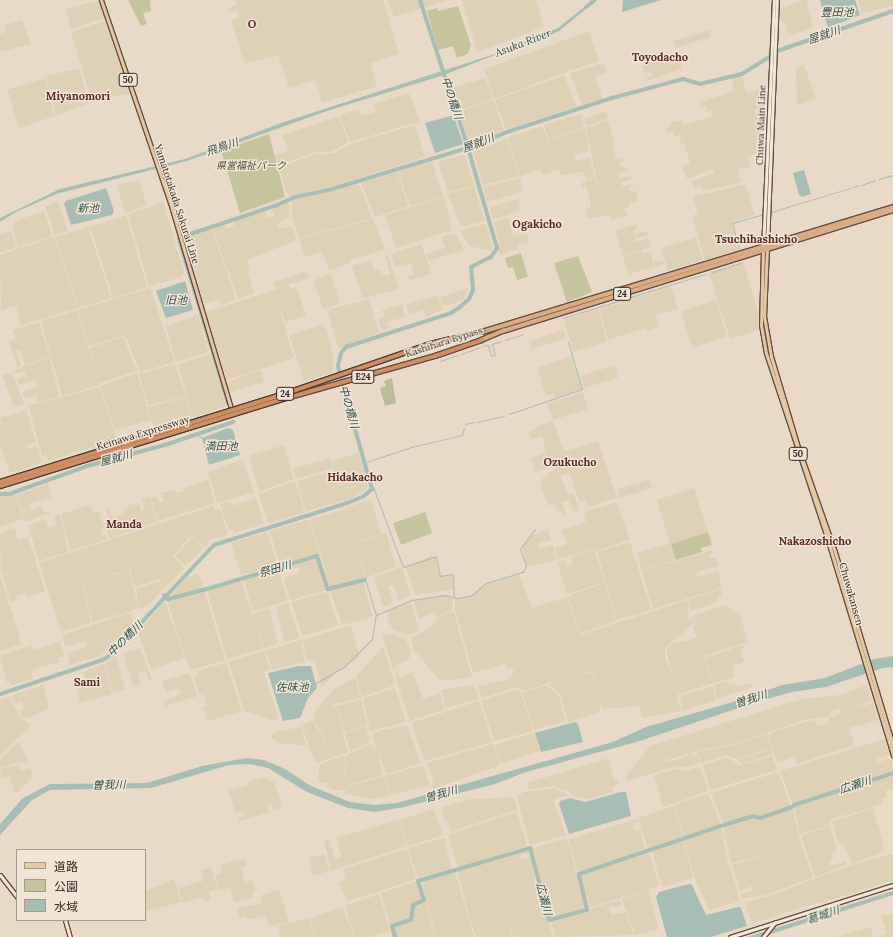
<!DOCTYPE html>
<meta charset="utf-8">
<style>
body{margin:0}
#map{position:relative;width:893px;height:937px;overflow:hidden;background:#e9dac8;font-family:Lora,"Noto Sans JP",serif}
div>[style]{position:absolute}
.farmland>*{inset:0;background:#ded1b6}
.green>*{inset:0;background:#c6c49d}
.cemetery>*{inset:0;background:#bcbb9b}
.water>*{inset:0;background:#a8bdb4}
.stream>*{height:1px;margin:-0.5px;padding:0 0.5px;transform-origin:0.5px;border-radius:0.5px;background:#a8bdb4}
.river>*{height:4px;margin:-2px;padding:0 2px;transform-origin:2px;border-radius:2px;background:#a8bdb4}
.roads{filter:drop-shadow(1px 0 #654e42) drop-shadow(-1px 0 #654e42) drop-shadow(0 1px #654e42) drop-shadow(0 -1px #654e42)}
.secondary>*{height:3px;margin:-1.5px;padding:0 1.5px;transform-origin:1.5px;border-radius:1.5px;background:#f5e9da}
.primary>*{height:3px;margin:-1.5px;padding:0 1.5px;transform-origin:1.5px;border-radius:1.5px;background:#e7c8a4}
.trunk>*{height:3.5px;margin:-1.75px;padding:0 1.75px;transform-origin:1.75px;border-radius:1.75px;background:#daac84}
.motorway>*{height:4px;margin:-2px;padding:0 2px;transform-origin:2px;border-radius:2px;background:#cd8f63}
.bridges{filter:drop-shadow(1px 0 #513c32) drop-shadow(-1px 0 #513c32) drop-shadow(0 1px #513c32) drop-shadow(0 -1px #513c32)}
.motorway-bridge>*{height:4px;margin:-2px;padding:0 2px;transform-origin:2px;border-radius:2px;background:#cd8f63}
span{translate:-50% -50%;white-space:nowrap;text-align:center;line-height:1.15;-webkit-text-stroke:3px #f1e5d6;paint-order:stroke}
.shield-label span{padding:1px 3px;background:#f1e5d6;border:1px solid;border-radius:3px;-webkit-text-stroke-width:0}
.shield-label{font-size:9px;color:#352721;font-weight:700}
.street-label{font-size:10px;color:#352721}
.park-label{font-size:10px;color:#4b4f2a;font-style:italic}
.water-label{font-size:11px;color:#32534c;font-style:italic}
.neighbourhood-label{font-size:11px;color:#5c2925;font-weight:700}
.legend{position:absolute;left:16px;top:849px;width:130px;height:72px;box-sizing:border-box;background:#f1e5d6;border:1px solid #a6998e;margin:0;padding:5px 7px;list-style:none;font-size:12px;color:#352721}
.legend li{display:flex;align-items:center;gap:8px;height:20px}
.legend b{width:20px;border:1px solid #a6998e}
</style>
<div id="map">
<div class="farmland">
<i style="clip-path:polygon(99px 0,104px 18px,71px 29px,66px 9px)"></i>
<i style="clip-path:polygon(233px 0,383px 0,399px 54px,371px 63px,377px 86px,322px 103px,315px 80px,289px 88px,278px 55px,245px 64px,231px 20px,239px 17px,237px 10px,229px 12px,228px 8px,238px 4px)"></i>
<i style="clip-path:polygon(388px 0,448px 0,394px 17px)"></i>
<i style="clip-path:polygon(462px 0,536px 0,544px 27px,477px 52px)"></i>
<i style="clip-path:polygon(803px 0,808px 0,807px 5px,813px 27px,792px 35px,791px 33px,788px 33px,785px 23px,779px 20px,780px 9px)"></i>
<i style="clip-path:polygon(858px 0,893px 0,893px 6px,862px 13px)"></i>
<i style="clip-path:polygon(22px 20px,31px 44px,0 52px,0 34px,6px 32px,4px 25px)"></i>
<i style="clip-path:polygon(105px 21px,130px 93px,92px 102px,71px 32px)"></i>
<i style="clip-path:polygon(709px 30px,711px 37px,676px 48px,674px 41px)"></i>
<i style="clip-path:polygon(589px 31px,599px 61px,569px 71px,560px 41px)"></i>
<i style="clip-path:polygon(560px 42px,569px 71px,494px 99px,484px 69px)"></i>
<i style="clip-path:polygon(677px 53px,682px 69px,647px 81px,646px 78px,652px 75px,651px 72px,644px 73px,642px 65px)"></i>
<i style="clip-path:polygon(604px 63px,607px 72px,595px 76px,603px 100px,583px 107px,570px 73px)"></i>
<i style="clip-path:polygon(804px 65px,816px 98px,797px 105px,796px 68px)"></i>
<i style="clip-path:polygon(79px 68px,89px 103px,56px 116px,46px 76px)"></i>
<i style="clip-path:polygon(564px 75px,577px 107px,506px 130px,495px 100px)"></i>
<i style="clip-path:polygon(742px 76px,746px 93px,765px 88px,766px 92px,761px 94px,765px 106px,754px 110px,762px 127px,763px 133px,759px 136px,763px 155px,760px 152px,753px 154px,748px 158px,750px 167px,738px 169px,741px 182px,703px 191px,701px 187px,695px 188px,692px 181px,714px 173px,713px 169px,687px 179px,682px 166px,690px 163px,684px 143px,678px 144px,681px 140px,680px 135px,674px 136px,674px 132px,667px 134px,665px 128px,671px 126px,671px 122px,681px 120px,683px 125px,713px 116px,711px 110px,707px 111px,706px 106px,701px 106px,700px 102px,735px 91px,731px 78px)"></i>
<i style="clip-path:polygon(45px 78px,54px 116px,19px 128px,7px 90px)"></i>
<i style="clip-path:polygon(485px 78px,493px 99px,457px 111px,449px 89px)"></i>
<i style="clip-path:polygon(409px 93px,420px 121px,350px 142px,340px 115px,356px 110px,361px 116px,376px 112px,374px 104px)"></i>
<i style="clip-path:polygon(493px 100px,504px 130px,469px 145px,459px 112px)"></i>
<i style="clip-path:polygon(606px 111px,608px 118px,586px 126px,584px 119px)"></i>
<i style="clip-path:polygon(581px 114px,584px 127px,549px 140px,544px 125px)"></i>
<i style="clip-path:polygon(339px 116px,348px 142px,333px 151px,323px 153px,321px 150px,278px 165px,275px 155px,288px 151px,282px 135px)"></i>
<i style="clip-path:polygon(608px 120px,615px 145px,613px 146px,616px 159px,621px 158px,623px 161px,619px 163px,620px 167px,625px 166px,627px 170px,618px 173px,619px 178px,630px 176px,632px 179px,621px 182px,623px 187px,633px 184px,629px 188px,630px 192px,635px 190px,638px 201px,629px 203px,630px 207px,623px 209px,629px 215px,611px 220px,610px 215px,588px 218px,585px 209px,591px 208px,590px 201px,586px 186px,582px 187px,582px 182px,595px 178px,606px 203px,596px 178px,586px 128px)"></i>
<i style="clip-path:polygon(415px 125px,425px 157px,330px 187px,288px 196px,279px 167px,319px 153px,323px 155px,335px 153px,353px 143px)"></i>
<i style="clip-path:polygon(542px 126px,548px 141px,585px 128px,589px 151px,574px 155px,576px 161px,590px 158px,594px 177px,586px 180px,584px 172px,560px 175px,559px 169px,542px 175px,540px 169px,520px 176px,508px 138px)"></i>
<i style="clip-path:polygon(507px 139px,519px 176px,483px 185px,473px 152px)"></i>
<i style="clip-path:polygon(465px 155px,474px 185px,448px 192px,438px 162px)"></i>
<i style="clip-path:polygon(432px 161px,443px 196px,410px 206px,398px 172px)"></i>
<i style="clip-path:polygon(397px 172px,408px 206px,375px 217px,361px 183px)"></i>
<i style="clip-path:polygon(520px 178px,523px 192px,487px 202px,483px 187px)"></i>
<i style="clip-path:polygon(139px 180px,147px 205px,125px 213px,117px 185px)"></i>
<i style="clip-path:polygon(359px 184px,372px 218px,299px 238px,292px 217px,292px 200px)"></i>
<i style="clip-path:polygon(745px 184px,755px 215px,731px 222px,738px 251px,705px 260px,692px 216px,698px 213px,693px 197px)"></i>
<i style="clip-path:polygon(474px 186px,485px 221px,461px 227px,448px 194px)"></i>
<i style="clip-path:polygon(444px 197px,452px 230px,396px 248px,385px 215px)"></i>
<i style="clip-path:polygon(518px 199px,520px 211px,493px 219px,489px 207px)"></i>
<i style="clip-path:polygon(58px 201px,68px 231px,55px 235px,45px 206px)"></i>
<i style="clip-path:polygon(163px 202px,184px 272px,181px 277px,149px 286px,128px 214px)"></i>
<i style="clip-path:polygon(289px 202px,289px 216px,277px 225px,277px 228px,292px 227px,297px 240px,247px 260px,250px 269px,247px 270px,254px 293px,238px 299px,212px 226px,224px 223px,226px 228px,234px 226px,233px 220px,265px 211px,267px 218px,274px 216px,272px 209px)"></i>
<i style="clip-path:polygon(44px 211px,52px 236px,18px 247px,13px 230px,15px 221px)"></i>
<i style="clip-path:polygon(126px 215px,147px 287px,113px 298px,90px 227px)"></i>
<i style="clip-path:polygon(508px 218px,513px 236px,526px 234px,529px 242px,518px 245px,518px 249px,499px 255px,499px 242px,494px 222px)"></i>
<i style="clip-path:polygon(373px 219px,385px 249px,350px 260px,350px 263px,329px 271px,322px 251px,305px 257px,299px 239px)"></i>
<i style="clip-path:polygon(486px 224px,492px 246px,492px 251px,470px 246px,461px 234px,462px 230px)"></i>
<i style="clip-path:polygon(636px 224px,637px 229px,633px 230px,634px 234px,647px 231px,648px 235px,634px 239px,635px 242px,649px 238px,651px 247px,623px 256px,615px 231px)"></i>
<i style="clip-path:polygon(88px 227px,111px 298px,78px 308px,55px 237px)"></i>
<i style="clip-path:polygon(211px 227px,236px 299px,221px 305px,219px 299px,204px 304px,185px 238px)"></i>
<i style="clip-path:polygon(11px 231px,17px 247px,0 253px,0 234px)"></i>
<i style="clip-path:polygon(453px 233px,457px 236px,464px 250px,429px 261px,427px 254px,445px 248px,441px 237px)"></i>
<i style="clip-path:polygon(54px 237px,77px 308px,21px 325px,16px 306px,1px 310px,0 255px)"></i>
<i style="clip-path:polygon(696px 237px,703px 260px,668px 271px,661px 248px)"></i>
<i style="clip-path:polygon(422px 244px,431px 274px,409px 280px,408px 276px,414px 274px,411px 263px,395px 267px,391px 254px)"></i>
<i style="clip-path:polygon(642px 251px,643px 254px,652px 251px,652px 263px,662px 260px,664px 264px,629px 274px,623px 257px)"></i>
<i style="clip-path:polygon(387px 254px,399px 289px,363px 298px,352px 266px,371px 260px,375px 271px,380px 270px,382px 275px,390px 275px,385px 255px)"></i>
<i style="clip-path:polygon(743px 262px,758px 313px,758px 330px,730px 339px,709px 273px)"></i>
<i style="clip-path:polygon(307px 271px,309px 278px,275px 289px,273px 282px)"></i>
<i style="clip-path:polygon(331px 273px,340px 304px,323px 309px,313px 281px)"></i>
<i style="clip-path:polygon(289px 285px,290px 289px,296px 287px,306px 315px,285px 322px,274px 290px)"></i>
<i style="clip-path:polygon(671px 287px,678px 309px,656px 315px,659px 327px,648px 331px,644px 328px,608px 340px,599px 309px)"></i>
<i style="clip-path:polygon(150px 288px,175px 362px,140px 372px,127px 339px,123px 336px,89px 346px,78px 310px)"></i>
<i style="clip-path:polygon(469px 288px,464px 298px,454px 304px,443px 306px,440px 297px)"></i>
<i style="clip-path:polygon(274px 290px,294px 358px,227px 380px,206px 312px)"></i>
<i style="clip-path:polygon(438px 295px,442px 310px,426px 317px,424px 310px,409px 314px,406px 305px)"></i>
<i style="clip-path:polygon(369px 299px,379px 332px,339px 349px,327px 310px)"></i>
<i style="clip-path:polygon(716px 300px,727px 336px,692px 348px,681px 311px)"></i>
<i style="clip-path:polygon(402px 304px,405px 317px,387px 322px,389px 328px,381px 330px,378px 319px,384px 316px,382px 310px)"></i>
<i style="clip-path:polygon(598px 309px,607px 342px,573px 352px,564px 320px)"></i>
<i style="clip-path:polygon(77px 310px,99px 385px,62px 396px,41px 321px)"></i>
<i style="clip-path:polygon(198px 315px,208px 352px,176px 362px,166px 326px)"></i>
<i style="clip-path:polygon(39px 322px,50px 357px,25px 365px,20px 350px,16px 351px,21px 366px,18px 368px,9px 341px,16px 338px,13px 330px)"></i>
<i style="clip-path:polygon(324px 324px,333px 353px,333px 372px,304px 381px,289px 335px)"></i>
<i style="clip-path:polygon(564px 330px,566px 338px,532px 349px,530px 341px)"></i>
<i style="clip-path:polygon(123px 337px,137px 371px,99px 383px,89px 348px)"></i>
<i style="clip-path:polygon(210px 354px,226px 406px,193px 417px,178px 365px)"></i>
<i style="clip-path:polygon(571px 357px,582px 389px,555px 398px,553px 394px,546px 396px,537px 367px)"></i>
<i style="clip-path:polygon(50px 358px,59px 397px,38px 402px,36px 395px,25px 399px,22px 392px,38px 387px,35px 380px,19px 385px,17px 379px,26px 376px,25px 371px,15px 374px,14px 370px)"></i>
<i style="clip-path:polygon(175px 364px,186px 396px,148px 405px,139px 374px)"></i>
<i style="clip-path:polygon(615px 365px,618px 378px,584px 388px,581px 376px)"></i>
<i style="clip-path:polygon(261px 370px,264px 382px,230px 392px,227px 382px)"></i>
<i style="clip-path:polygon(12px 373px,24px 404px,14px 407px,2px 375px)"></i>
<i style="clip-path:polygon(137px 373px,151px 420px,115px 430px,101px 386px)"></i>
<i style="clip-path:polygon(100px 387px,117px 440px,48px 461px,46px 455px,42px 456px,29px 406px)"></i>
<i style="clip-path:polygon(583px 392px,588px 409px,553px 420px,547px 404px)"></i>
<i style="clip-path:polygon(186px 397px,192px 417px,154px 429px,148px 407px)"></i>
<i style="clip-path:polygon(26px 410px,36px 442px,26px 445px,27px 449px,37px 446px,41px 461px,39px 464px,10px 473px,0 446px,0 426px,2px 425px,0 418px)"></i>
<i style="clip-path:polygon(553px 421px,564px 452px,598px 441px,617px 498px,588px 507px,586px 500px,579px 502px,570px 473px,561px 476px,567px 494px,574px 493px,579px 510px,573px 512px,569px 500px,562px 502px,566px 514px,562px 515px,561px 511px,557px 512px,554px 503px,548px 506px,540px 483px,543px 481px,542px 478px,548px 476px,547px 473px,556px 470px,554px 466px,535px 472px,531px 458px,546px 453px,542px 436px,531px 439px,529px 432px,536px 429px,535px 427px)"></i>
<i style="clip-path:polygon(284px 445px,294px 479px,259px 491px,249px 456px)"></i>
<i style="clip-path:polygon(359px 453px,368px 483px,367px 488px,352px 498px,306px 511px,297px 481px,332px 471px,334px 470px,332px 461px)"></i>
<i style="clip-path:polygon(330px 458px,333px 468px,296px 479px,293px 469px)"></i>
<i style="clip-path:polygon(243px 459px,254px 492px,217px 503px,208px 472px)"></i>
<i style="clip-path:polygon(208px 480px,215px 503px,158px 521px,151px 497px,158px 498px,160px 503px,164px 501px,161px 493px,171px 490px,177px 493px,184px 491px,183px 488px)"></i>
<i style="clip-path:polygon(649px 480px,652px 488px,619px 498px,617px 489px)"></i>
<i style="clip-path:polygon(295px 481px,305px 512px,268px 523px,259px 494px)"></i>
<i style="clip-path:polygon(48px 484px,52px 497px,29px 504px,30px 509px,21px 510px,17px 495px)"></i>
<i style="clip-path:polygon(694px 488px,708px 532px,671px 544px,676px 560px,642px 570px,637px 553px,670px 543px,657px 500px)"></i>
<i style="clip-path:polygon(15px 494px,23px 519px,0 527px,0 496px)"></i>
<i style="clip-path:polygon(150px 497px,156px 522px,109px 538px,104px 522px,109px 521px,106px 511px,109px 510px,113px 519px,124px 513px,123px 510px,128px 508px,127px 504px,130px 503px,131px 506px,139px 503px,141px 511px,145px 510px,142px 499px)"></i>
<i style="clip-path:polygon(256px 498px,264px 524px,233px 533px,232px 530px,229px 531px,220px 504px,229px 502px,231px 506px)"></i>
<i style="clip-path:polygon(371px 499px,381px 534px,356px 542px,350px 522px,356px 543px,386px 533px,396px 567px,365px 578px,356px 544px,364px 578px,330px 588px,310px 520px,345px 509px,347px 515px,346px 508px)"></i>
<i style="clip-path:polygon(617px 502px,630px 540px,596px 551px,583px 512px)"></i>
<i style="clip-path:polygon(90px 505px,93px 513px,99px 511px,104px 528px,100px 529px,102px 536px,106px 535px,107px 539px,70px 551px,61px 514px)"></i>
<i style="clip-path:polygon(42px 506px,44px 512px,55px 511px,25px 522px,22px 512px)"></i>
<i style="clip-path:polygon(213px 506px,214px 510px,220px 509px,228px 535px,208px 540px,209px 544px,204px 548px,196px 538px,190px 537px,173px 556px,111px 574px,110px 576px,129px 569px,138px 607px,132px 611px,93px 622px,84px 587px,110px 578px,83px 586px,91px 622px,61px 632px,39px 563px)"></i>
<i style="clip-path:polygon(60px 515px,68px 552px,39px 561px,28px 525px,45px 519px,48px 528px,56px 526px,55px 516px)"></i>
<i style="clip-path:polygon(307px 520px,309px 521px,319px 554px,280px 565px,270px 531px)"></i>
<i style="clip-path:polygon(586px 522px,595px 549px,557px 559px,555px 548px,567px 544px,562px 530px)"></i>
<i style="clip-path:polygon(15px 528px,18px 540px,28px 537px,36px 562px,1px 575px,0 534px)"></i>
<i style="clip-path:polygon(548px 530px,551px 540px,537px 544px,539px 549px,553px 545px,556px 560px,528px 567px,522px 549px,531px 535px)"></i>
<i style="clip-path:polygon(267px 532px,277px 566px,241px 575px,231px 543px)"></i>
<i style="clip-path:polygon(192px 538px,196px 539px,203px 549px,185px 566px,175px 556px)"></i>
<i style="clip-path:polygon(630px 542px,651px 610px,617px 620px,597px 552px)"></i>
<i style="clip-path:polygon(594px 550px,605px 582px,567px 594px,557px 562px,565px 560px,567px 566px,573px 564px,571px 557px)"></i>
<i style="clip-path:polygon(713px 550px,714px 553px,709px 555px,710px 558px,715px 557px,718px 566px,697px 572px,696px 577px,719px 571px,721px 588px,653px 609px,642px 571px)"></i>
<i style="clip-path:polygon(172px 556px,184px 568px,164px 588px,160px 579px,135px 587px,130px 569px)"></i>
<i style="clip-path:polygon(431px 556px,435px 556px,440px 576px,452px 574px,455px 589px,415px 595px,406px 567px)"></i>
<i style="clip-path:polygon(317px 557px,327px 590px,290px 600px,284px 578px,300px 572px,298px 567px,282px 572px,281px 568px)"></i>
<i style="clip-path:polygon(36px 563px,45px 591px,27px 597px,25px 593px,16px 596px,16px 600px,10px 602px,3px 575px)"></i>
<i style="clip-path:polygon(402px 567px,410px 595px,399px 601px,394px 585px,388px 586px,393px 603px,383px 607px,374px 577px)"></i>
<i style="clip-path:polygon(278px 569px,288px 601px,253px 611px,243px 577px)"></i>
<i style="clip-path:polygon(195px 574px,199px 575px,204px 588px,170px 597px,188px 576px,190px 578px)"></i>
<i style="clip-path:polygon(519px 574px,532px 608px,567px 597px,580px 635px,687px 600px,689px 613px,687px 614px,688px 619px,692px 617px,694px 623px,665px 648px,665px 658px,673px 676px,666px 649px,676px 641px,677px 643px,696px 638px,713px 683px,677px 695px,681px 711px,643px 718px,639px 706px,602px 709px,595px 674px,585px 672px,526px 690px,514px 688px,482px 698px,478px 687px,508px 679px,514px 672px,512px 668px,508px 670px,505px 664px,473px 673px,455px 609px,455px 599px,472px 595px,485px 584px)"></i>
<i style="clip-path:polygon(0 576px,22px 644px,0 651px)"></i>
<i style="clip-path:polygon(240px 578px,254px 619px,253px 613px,269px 609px,278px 644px,264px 648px,254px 620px,263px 648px,227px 659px,207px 590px)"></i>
<i style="clip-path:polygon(160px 581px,163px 589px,149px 605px,139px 610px,136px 589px)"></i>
<i style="clip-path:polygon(363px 581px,373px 617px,342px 625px,330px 590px)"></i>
<i style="clip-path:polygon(605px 583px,616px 621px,580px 633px,568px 596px)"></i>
<i style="clip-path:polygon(721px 589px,722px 596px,717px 597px,718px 602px,690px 611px,688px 600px)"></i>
<i style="clip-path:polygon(204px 590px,225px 660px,190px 670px,167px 600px)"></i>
<i style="clip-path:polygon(327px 592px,338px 625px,303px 636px,291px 602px)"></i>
<i style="clip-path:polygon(448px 596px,453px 598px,452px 610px,437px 617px,433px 612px,419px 620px,413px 600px)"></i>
<i style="clip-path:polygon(165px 602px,185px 658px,151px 669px,138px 632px)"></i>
<i style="clip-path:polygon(288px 603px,299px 638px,285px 642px,276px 607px)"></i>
<i style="clip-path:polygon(405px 603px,411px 603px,419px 631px,409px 635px,393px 630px,388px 620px,388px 611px)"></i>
<i style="clip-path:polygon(726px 605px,740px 616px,748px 642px,703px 656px,693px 627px,696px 623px,693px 616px)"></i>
<i style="clip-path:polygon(454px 612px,472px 677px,440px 681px,413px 649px,411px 637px,422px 633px,443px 615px)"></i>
<i style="clip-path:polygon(127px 614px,132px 614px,133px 623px,108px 650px,99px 656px,70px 665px,67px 653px,88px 646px,86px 641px,65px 647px,62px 635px)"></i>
<i style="clip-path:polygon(351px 625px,359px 655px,357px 659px,334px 674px,322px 687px,315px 663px,306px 659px,303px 640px)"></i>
<i style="clip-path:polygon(392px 634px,405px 639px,411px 650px,409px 659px,396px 666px,394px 671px,382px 635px)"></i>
<i style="clip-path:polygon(301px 640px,305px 662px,272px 670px,266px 651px)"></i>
<i style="clip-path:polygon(60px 642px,64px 656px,58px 658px,59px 662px,31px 670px,33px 678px,12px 685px,11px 682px,7px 683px,0 655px,32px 645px,33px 650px)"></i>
<i style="clip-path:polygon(743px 645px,744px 648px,740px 650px,743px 659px,745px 659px,744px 662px,733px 666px,734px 677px,714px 683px,704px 658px)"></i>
<i style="clip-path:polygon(383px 647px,395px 685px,362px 697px,356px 676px)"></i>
<i style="clip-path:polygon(140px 649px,152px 681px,150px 682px,145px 670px,138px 673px,141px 684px,133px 687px,123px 653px)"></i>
<i style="clip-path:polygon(264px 651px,270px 669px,264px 672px,279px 720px,276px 721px,244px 711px,229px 662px)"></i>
<i style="clip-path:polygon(116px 656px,125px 689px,113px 693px,105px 664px)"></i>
<i style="clip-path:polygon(226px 663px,242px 711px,207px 721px,203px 707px,207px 706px,204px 694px,200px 695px,193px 678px,198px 676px,197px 671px)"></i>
<i style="clip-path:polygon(104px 664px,112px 694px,80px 703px,77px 690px,81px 689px,81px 685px,76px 686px,75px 682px,85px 679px,83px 672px)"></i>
<i style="clip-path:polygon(396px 671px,400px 678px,413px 672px,423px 699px,440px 694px,445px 709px,410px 721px,397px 682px)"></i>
<i style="clip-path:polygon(189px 673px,198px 696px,165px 706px,163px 701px,181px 694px,179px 688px,166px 692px,162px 681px)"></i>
<i style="clip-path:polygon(582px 673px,594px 675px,601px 699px,600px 712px,568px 722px,560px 693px,549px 684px)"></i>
<i style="clip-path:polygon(355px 677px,361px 698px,330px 705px,335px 705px,344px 734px,326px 740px,313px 719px,315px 711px,334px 689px)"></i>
<i style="clip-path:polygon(728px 681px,729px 685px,735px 683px,737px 687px,751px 683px,752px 687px,717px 699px,714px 685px)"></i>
<i style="clip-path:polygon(43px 685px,49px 708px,27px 719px,23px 717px,19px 712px,25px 709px,22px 701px,15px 704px,12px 695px)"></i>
<i style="clip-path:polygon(473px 685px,479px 698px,446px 708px,441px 690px)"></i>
<i style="clip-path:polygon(867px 685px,872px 701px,851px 710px,842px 713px,840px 708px,831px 711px,829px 716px,804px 720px,733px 744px,703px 749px,660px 762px,677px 760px,692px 753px,694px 757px,697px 756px,700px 763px,688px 767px,677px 766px,627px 781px,626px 776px,650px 746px,802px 699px,840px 695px)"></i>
<i style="clip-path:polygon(546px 686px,558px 694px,566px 721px,534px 730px,522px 692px)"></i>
<i style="clip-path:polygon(713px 686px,716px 700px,683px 711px,680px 696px)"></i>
<i style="clip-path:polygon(395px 688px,406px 722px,370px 731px,363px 699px)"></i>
<i style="clip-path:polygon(515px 690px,520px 691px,533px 731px,494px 741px,481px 701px)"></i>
<i style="clip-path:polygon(10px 696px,19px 716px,31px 725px,0 756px,0 700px)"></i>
<i style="clip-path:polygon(361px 700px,367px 724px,345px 733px,336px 706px)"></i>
<i style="clip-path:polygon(479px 701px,492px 742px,424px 761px,412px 723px)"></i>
<i style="clip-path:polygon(873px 703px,878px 720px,849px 728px,854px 745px,796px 764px,794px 757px,777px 762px,770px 742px,770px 733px,805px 722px,813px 721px,819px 726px,829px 723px,828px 718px)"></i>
<i style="clip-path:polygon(312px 720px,325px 741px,343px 735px,348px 752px,316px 763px,308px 747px,309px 745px,302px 726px)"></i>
<i style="clip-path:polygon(407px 725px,421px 763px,386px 774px,372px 736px,375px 732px)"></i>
<i style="clip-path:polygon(366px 726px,370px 742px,350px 751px,345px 734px)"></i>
<i style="clip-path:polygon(301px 727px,306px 746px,278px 743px,270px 737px,274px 732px)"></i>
<i style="clip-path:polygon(534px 733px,540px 751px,501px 763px,495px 745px)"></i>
<i style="clip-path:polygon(767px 734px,771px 748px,737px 759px,726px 755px,701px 763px,697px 752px,733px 745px)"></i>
<i style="clip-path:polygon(885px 739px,890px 755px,876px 759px,877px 763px,891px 758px,893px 772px,793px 804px,780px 771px)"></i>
<i style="clip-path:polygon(19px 742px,28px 761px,0 767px,0 760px)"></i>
<i style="clip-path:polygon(371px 744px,377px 751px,383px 775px,355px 783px,344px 790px,334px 790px,325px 786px,344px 776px,347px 766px,345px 756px)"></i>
<i style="clip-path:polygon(493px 744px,500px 762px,498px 766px,433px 789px,432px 782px,434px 783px,427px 763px)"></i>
<i style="clip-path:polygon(771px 749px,773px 754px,766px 756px,741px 764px,738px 760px)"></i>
<i style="clip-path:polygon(343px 756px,346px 767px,342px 777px,330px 783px,320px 783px,318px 778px,320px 764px)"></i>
<i style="clip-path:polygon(772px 756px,777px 770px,710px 790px,703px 765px,726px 758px,736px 762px,738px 766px)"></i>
<i style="clip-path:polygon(609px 758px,614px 780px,618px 779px,619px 784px,612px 787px,613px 792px,586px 799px,573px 797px,570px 792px,553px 786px,528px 789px,527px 783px)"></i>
<i style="clip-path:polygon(19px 765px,20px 771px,30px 768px,33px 777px,15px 794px,10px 776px,2px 778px,0 769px)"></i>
<i style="clip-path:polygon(423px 765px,430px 785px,391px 795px,385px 776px)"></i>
<i style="clip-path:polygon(700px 767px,708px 791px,663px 807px,654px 775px,677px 769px,686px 771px)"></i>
<i style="clip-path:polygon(778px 772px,791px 807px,759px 817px,752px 815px,723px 824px,711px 793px)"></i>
<i style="clip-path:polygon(893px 774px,893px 789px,885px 791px,887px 797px,882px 799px,883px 804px,832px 819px,829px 825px,800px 834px,794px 806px)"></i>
<i style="clip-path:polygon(384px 776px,390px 796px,370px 799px,342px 793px,354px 785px)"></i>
<i style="clip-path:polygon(263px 777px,274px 782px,282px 807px,274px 810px,271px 804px,267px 805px,270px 812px,239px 821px,238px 818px,245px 815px,244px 812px,236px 813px,228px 791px,248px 785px,248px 782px)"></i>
<i style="clip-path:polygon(554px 788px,570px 795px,553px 800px,566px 835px,530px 845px,517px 796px,524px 792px)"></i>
<i style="clip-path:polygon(708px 794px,721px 825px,685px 839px,674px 805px)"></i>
<i style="clip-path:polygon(514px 797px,517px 810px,450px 832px,447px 820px,444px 820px,441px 808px,469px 799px)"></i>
<i style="clip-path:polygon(673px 806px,684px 839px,649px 851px,638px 818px)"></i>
<i style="clip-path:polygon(792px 808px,801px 843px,772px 853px,731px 863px,723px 826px,753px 817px,760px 818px)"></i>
<i style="clip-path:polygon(873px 808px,885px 851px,852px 864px,846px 849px,837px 839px,832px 822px)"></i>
<i style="clip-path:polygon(434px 809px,443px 835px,408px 846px,399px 820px)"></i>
<i style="clip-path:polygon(517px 812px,527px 846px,458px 867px,448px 835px)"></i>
<i style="clip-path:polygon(637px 819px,638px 822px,633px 824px,635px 831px,640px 829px,645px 851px,578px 873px,569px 839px)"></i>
<i style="clip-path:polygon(398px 820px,407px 846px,331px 871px,324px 840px,329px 839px,335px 860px,342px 857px,336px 838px)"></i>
<i style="clip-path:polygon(721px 826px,727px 859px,740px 901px,709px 910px,693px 874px,684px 840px)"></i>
<i style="clip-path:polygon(830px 826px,837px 851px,832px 853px,833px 858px,829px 860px,831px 866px,845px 861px,847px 865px,815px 877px,801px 836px)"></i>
<i style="clip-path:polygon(444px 838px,452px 869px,418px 878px,408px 848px)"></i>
<i style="clip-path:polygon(565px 839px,569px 844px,585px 910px,549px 919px,530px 849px)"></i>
<i style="clip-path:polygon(683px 840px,687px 855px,656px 865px,652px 851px)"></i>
<i style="clip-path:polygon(801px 844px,813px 877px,766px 895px,742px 899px,741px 894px,754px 890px,752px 886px,740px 890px,732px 865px)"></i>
<i style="clip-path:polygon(407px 849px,416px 879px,348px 901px,338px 882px,346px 879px,343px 869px)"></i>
<i style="clip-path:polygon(529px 849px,530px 853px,519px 857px,520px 860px,531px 857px,536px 885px,553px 937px,514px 937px,511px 930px,493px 860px)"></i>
<i style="clip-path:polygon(649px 853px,659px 886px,588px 908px,586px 900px,589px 898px,585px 896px,579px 876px)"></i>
<i style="clip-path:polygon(325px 854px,329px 871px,313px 876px,309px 858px)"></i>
<i style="clip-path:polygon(893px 854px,893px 880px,825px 902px,808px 905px,752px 924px,745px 902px,766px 897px,849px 866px)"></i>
<i style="clip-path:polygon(687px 855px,693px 878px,662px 887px,656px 866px)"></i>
<i style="clip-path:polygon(245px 858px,247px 866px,241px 868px,245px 882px,253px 880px,255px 891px,252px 893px,253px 897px,234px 902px,230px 888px,220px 891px,215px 875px,222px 873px,220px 865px)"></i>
<i style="clip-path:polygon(492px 860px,505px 901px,512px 937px,476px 937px,469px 915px,457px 871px)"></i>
<i style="clip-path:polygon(211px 867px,218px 889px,209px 892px,211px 899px,205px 901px,203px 897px,183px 903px,179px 888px,203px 881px,201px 870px)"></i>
<i style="clip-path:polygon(455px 872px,474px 937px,436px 937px,422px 885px,424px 883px,423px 880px)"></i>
<i style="clip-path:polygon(174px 879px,182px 902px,146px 911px,145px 891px)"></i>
<i style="clip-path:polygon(418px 881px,424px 899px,412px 904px,409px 919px,390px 925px,381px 893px)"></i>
<i style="clip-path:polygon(279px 890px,289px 922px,269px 926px,266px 915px,247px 920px,246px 916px,240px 918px,237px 908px,262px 903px,261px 895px)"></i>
<i style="clip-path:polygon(648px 890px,659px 929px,635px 935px,622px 899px)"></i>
<i style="clip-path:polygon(379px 894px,390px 931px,371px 937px,355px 937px,345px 906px)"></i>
<i style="clip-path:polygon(425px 900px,435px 937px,395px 937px,392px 926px,410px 922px,414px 905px)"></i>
<i style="clip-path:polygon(619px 900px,622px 905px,609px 908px,611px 915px,625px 912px,634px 935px,556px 937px,551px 921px)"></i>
<i style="clip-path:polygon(343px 907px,354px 937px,316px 937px,310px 918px)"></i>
<i style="clip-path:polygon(893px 914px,893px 937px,878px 937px,887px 934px,881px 916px)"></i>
<i style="clip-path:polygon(309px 918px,315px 937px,281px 937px,278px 926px)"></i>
<i style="clip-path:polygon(870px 927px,874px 937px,836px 937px)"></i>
</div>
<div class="green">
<i style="clip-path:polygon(128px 0,150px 0,151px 11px,143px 13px,147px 24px,141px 26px)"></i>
<i style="clip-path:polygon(458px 6px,471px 45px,468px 54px,457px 58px,453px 46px,438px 50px,427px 11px,437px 8px,438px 11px)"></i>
<i style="clip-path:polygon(269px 134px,285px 197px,240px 213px,221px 151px)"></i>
<i style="clip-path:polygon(521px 253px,528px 277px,517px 280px,513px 267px,508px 268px,505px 258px)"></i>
<i style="clip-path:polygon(578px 256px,592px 292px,567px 302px,554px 263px)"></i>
<i style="clip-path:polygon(425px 512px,432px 533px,401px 545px,393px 523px)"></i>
<i style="clip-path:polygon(708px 532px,712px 545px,701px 548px,702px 552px,676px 560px,671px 544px)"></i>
</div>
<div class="cemetery">
<i style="clip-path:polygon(392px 378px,396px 403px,385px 406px,380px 388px,386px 386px,384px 381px)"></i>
</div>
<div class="water">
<i style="clip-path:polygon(623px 0,661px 0,622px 12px)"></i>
<i style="clip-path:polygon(820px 0,855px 0,860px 15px,828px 28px)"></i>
<i style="clip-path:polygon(588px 4px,591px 5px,559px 31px,524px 47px,508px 50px,441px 76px,330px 110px,187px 161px,56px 194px,16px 212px,0 222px,0 218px,6px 215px,60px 189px,185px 159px,287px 121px,498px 53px,558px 28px)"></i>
<i style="clip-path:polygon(451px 116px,454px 117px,463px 144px,435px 153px,425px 123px)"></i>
<i style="clip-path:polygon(804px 170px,811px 194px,802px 197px,799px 195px,793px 173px)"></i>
<i style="clip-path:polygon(106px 188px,114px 211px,112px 215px,71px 225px,64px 204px,66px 201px)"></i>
<i style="clip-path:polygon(185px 281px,193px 310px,166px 318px,156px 291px)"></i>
<i style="clip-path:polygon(228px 428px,233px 430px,240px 455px,209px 465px,202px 438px)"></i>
<i style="clip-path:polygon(893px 656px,893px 667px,883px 668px,826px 687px,792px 692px,760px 701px,640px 741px,526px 772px,495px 784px,404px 807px,375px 812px,348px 808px,307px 792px,268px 768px,249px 764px,229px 765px,151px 788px,50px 790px,32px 800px,0 835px,0 824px,23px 798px,50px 784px,147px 783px,202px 766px,247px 758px,264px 760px,285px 769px,311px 786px,350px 802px,374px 805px,397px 803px,613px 742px,646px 727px,740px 700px,782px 685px,825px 678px,874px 659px)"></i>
<i style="clip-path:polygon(299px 666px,311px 666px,317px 688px,308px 698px,300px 718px,283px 721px,268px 673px)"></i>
<i style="clip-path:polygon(575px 722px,578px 724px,583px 742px,541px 752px,535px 733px)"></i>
<i style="clip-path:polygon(621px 792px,626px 792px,631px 816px,569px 834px,559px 804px,560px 801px,570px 798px,585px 802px)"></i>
<i style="clip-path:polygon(689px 884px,692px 885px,706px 915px,738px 907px,741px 908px,747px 926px,711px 937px,667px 937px,656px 897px,659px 892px)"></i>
<i style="clip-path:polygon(893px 891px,893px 895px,761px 937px,747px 937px)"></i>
</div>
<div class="stream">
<i style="left:879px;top:179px;width:15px;rotate:-16deg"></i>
<i style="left:862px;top:185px;width:14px;rotate:-21deg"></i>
<i style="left:853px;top:187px;width:6px;rotate:-18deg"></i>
<i style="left:771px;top:212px;width:83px;rotate:-16.9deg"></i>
<i style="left:739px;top:249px;width:27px;rotate:-105deg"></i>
<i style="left:732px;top:223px;width:32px;rotate:-16deg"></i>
<i style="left:712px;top:272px;width:32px;rotate:-18deg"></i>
<i style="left:563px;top:318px;width:149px;rotate:-17.2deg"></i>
<i style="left:505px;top:340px;width:19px;rotate:-18deg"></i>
<i style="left:483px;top:346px;width:5px;rotate:-11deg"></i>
<i style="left:488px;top:345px;width:11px;rotate:75deg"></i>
<i style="left:491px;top:356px;width:4px;rotate:-14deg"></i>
<i style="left:495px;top:355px;width:11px;rotate:-105deg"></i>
<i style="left:492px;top:344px;width:9px;rotate:-18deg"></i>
<i style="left:461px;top:354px;width:20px;rotate:-20deg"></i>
<i style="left:440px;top:361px;width:19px;rotate:-18deg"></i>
<i style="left:509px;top:414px;width:77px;rotate:-18.9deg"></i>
<i style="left:582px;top:389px;width:49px;rotate:-106.6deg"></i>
<i style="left:477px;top:422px;width:28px;rotate:-13deg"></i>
<i style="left:465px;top:424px;width:9px;rotate:-13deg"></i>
<i style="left:197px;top:434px;width:6px;rotate:39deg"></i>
<i style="left:366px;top:462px;width:47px;rotate:-18.4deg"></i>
<i style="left:411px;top:447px;width:52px;rotate:-13.2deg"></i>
<i style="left:462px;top:435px;width:7px;rotate:-74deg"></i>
<i style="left:373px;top:487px;width:85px;rotate:69.4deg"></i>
<i style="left:403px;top:567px;width:35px;rotate:-18deg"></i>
<i style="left:436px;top:556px;width:20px;rotate:79deg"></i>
<i style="left:440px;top:576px;width:13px;rotate:-9deg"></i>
<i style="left:453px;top:574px;width:23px;rotate:88deg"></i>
<i style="left:376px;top:615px;width:39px;rotate:-23deg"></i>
<i style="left:412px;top:600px;width:32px;rotate:-9deg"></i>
<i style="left:444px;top:595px;width:13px;rotate:13deg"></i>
<i style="left:457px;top:598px;width:15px;rotate:-11deg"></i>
<i style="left:472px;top:595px;width:18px;rotate:-41deg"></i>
<i style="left:486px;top:583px;width:39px;rotate:-17deg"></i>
<i style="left:523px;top:572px;width:8px;rotate:-67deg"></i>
<i style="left:526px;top:565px;width:17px;rotate:-111deg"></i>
<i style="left:520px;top:549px;width:25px;rotate:-53deg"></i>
<i style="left:316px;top:683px;width:34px;rotate:-30deg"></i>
<i style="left:345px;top:666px;width:38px;rotate:-45deg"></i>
<i style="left:372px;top:639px;width:24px;rotate:-81deg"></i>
<i style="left:376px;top:615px;width:37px;rotate:-107deg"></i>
</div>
<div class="river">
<i style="left:586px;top:7px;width:11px;rotate:-38deg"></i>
<i style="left:777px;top:51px;width:123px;rotate:-19deg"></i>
<i style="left:184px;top:236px;width:98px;rotate:-18.4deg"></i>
<i style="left:277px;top:205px;width:20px;rotate:-24deg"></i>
<i style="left:295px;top:197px;width:38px;rotate:-12deg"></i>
<i style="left:332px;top:189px;width:142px;rotate:-16.8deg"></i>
<i style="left:468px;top:148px;width:42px;rotate:-22.3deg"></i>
<i style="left:507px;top:132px;width:110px;rotate:-17.9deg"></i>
<i style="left:612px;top:98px;width:73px;rotate:-15deg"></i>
<i style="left:683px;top:79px;width:18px;rotate:16deg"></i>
<i style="left:700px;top:84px;width:43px;rotate:-13.4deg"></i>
<i style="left:742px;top:74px;width:32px;rotate:-32deg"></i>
<i style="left:179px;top:239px;width:171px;rotate:73.4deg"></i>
<i style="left:0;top:494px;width:9px"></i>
<i style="left:9px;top:494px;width:83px;rotate:-19.7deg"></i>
<i style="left:87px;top:466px;width:84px;rotate:-15.2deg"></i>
<i style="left:168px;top:444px;width:69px;rotate:-18.7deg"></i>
<i style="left:164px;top:595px;width:6px;rotate:45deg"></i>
<i style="left:168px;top:599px;width:40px;rotate:-14.4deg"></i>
<i style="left:207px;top:589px;width:115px;rotate:-16.7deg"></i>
<i style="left:317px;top:556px;width:35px;rotate:72deg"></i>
<i style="left:328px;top:589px;width:38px;rotate:-14deg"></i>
<i style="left:0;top:694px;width:108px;rotate:-18.4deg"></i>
<i style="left:102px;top:660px;width:10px;rotate:-29deg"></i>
<i style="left:111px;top:655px;width:151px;rotate:-46.9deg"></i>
<i style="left:214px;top:545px;width:139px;rotate:-17.5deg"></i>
<i style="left:347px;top:503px;width:18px;rotate:-22deg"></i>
<i style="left:364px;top:496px;width:11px;rotate:-41deg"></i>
<i style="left:372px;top:489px;width:113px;rotate:-105.9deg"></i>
<i style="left:341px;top:380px;width:14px;rotate:-102deg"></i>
<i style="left:338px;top:366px;width:13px;rotate:-77deg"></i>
<i style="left:341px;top:353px;width:8px;rotate:-50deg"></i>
<i style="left:346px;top:347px;width:110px;rotate:-17.9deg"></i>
<i style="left:451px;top:313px;width:11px;rotate:-34deg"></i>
<i style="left:460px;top:307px;width:12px;rotate:-42deg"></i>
<i style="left:469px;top:299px;width:10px;rotate:-66deg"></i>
<i style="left:473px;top:290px;width:23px;rotate:-95deg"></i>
<i style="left:471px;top:267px;width:22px;rotate:-27deg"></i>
<i style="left:491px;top:257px;width:11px;rotate:-56deg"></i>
<i style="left:497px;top:248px;width:104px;rotate:-106.2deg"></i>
<i style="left:468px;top:148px;width:156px;rotate:-108deg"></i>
<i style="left:794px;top:805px;width:104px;rotate:-17.9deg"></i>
<i style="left:724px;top:825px;width:30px;rotate:-17deg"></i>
<i style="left:753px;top:816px;width:7px;rotate:16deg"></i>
<i style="left:760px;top:818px;width:34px;rotate:-19deg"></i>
<i style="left:395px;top:937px;width:11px;rotate:-105deg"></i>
<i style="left:392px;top:926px;width:20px;rotate:-18deg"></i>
<i style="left:411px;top:920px;width:15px;rotate:-82deg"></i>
<i style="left:413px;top:905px;width:12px;rotate:-24deg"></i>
<i style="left:424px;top:900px;width:20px;rotate:-108deg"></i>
<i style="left:418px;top:881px;width:117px;rotate:-16.4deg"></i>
<i style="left:530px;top:848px;width:74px;rotate:75.2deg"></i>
<i style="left:549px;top:920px;width:39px;rotate:-15deg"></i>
<i style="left:587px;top:910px;width:37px;rotate:-103deg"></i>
<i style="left:579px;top:874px;width:150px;rotate:-18.7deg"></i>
</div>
<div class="roads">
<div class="secondary">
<i style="left:767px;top:245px;width:245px;rotate:-87.7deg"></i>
<i style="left:763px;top:250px;width:250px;rotate:-87.5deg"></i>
<i style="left:0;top:875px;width:28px;rotate:52deg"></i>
<i style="left:65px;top:920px;width:18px;rotate:74deg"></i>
<i style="left:730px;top:937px;width:171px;rotate:-17.7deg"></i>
<i style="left:763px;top:937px;width:19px;rotate:-51deg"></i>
</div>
<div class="primary">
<i style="left:101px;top:0;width:221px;rotate:71.2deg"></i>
<i style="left:172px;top:209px;width:212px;rotate:73.5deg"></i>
<i style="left:767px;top:248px;width:68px;rotate:92.5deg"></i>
<i style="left:764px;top:316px;width:41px;rotate:80.1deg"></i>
<i style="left:771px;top:356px;width:92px;rotate:73.5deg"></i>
<i style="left:797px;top:444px;width:114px;rotate:70.6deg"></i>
<i style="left:835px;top:552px;width:202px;rotate:73.3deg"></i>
<i style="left:763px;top:250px;width:75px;rotate:91.5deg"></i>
<i style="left:761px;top:325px;width:28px;rotate:80deg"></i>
<i style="left:766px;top:353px;width:198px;rotate:71.7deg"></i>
<i style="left:828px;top:541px;width:224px;rotate:73.1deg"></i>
</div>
<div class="trunk">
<i style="left:482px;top:332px;width:430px;rotate:-16.9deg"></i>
<i style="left:479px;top:341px;width:26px;rotate:-23deg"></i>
<i style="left:503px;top:331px;width:408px;rotate:-17.2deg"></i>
<i style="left:421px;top:349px;width:26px;rotate:-16deg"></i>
</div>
<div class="motorway">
<i style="left:430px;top:344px;width:56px;rotate:-13.5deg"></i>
<i style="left:290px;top:397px;width:151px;rotate:-15.8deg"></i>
<i style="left:435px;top:356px;width:50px;rotate:-18.8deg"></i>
</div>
</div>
<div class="bridges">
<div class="motorway-bridge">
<i style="left:0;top:482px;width:304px;rotate:-17.2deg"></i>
<i style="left:290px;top:392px;width:148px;rotate:-18.9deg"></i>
<i style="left:0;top:486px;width:303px;rotate:-17.1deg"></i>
</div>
</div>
<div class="shield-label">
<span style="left:128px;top:80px">50</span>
<span style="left:622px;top:294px">24</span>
<span style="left:363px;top:377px">E24</span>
<span style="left:285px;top:394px">24</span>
<span style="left:798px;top:454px">50</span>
</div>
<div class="street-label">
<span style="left:761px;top:125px;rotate:-88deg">Chuwa Main Line</span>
<span style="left:177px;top:204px;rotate:72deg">Yamatotakada Sakurai Line</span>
<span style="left:444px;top:342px;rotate:-18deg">Kashihara Bypass</span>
<span style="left:143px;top:433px;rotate:-17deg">Keinawa Expressway</span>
<span style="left:851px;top:594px;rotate:74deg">Chuwakansen</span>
</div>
<div class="park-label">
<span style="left:251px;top:166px">県営福祉パーク</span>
</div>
<div class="water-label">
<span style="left:837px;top:12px">豊田池</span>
<span style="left:824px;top:35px;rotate:-19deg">屋就川</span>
<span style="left:523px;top:43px;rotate:-21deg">Asuka River</span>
<span style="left:452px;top:98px;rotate:72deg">中の橋川</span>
<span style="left:478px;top:143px;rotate:-21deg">屋就川</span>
<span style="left:222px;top:147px;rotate:-19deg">飛鳥川</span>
<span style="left:88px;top:208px">新池</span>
<span style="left:176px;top:300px">旧池</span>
<span style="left:349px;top:407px;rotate:74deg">中の橋川</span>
<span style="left:221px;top:446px">満田池</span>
<span style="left:116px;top:458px;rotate:-15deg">屋就川</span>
<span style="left:275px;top:569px;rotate:-16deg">祭田川</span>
<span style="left:125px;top:639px;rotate:-45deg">中の橋川</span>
<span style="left:292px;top:687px">佐味池</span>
<span style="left:751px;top:699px;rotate:-18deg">曽我川</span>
<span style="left:109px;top:785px;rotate:-1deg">曽我川</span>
<span style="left:855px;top:785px;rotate:-18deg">広瀬川</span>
<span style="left:441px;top:794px;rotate:-16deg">曽我川</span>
<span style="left:544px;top:899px;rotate:75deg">広瀬川</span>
<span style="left:823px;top:915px;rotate:-18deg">葛城川</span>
</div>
<div class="neighbourhood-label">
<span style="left:252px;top:24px">O</span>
<span style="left:660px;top:57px">Toyodacho</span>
<span style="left:78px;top:96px">Miyanomori</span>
<span style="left:537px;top:224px">Ogakicho</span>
<span style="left:756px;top:239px">Tsuchihashicho</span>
<span style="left:570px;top:462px">Ozukucho</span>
<span style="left:355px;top:477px">Hidakacho</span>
<span style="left:124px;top:524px">Manda</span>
<span style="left:815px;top:541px">Nakazoshicho</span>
<span style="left:87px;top:682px">Sami</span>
</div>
<ul class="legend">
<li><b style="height:5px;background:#e7c8a4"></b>道路</li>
<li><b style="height:11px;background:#c6c49d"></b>公園</li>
<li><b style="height:11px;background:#a8bdb4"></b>水域</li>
</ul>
</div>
